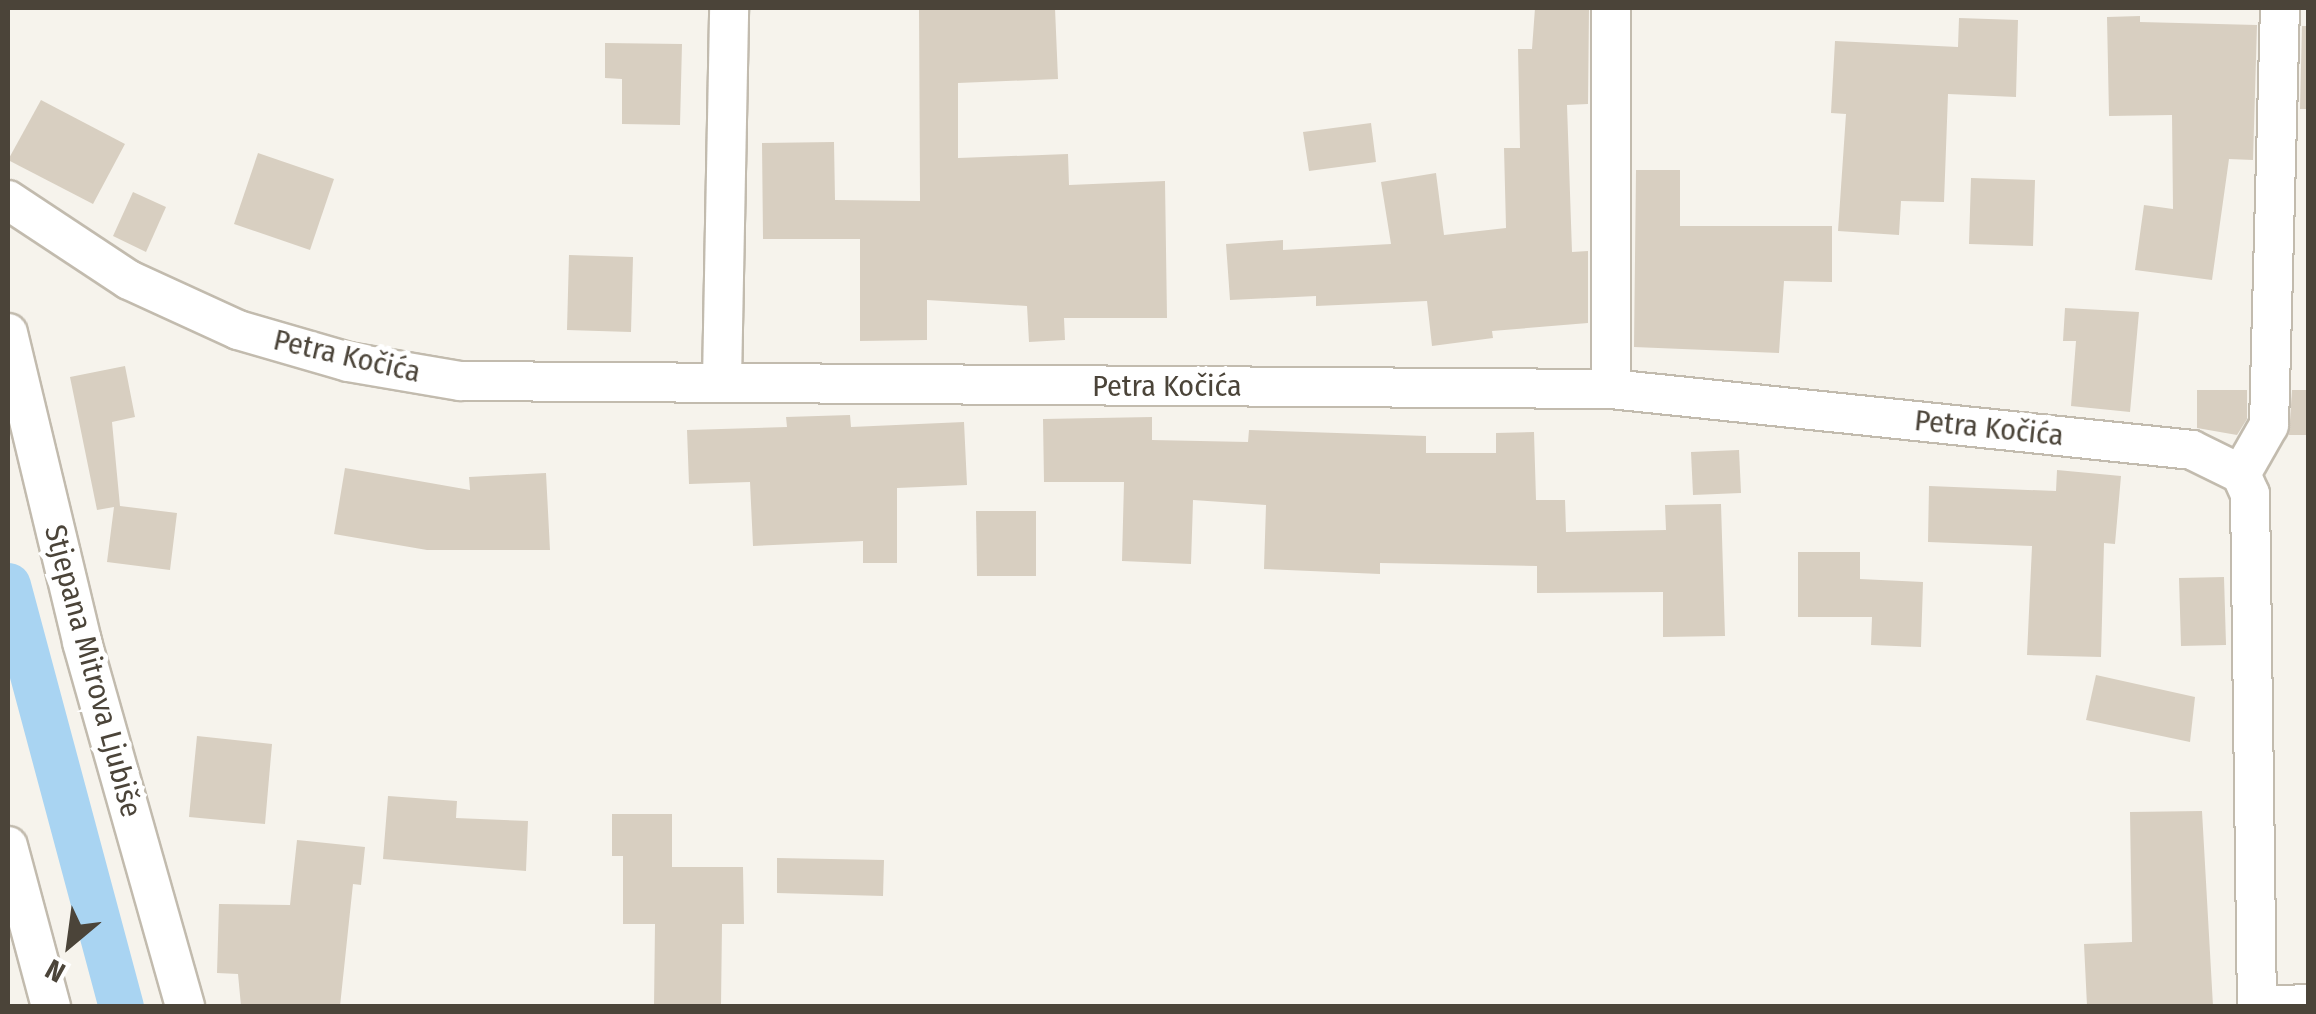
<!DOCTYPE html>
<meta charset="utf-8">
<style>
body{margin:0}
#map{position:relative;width:2316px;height:1014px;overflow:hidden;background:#f6f3ec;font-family:"Fira Sans Condensed",sans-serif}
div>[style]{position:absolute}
.canal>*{height:45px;margin:-22.5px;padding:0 22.5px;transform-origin:22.5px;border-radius:22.5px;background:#a9d4f2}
.building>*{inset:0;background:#d8cfc1}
.roads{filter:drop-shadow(2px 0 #c2bbae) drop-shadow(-2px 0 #c2bbae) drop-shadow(0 2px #c2bbae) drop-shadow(0 -2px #c2bbae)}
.minor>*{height:38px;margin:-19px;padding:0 19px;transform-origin:19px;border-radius:19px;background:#fff}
span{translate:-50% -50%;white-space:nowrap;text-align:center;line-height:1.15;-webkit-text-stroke:10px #fff;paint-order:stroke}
.street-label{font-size:30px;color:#4b4439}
.frame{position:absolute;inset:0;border:10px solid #4b4439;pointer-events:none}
.north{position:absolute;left:20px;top:894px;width:100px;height:100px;-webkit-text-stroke:8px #fff;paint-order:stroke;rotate:209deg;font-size:28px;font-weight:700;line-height:40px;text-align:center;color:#4b4439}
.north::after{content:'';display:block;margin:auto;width:35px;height:45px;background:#4b4439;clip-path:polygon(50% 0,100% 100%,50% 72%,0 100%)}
</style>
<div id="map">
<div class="canal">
<i style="left:8px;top:585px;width:436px;rotate:75deg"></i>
</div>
<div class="building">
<i style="clip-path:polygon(919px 8px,1055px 8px,1058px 79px,958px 83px,958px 158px,1068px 154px,1069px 185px,1165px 181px,1167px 318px,1064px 318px,1065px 340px,1029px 342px,1027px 306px,927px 300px,927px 340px,860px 341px,860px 239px,763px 239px,762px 143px,834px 142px,835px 200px,920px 201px)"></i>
<i style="clip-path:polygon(1535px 8px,1589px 8px,1588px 104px,1567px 105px,1572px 252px,1588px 251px,1588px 323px,1492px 331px,1493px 338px,1432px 346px,1427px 301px,1316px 306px,1316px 296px,1230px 300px,1226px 244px,1283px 240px,1283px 250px,1391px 244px,1381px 182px,1436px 173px,1444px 235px,1506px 228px,1504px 148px,1520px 148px,1518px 49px,1532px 49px)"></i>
<i style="clip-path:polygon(2140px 16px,2140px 22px,2257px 25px,2253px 160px,2229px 159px,2212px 280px,2135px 270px,2144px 205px,2173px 209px,2172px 115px,2109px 116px,2107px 17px)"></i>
<i style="clip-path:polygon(1959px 18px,2018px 20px,2016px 97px,1948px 94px,1944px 202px,1901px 201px,1899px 235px,1838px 231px,1846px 114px,1831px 113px,1835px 41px,1958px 47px)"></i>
<i style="clip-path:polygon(2302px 26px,2308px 26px,2308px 109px,2300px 109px)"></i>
<i style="clip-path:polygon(605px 43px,682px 44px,680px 125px,622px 124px,622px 79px,605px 78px)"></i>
<i style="clip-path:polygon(41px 100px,125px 144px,93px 204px,8px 160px)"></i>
<i style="clip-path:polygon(1371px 123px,1376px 162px,1309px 171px,1303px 132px)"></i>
<i style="clip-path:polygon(258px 153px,334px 179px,310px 250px,234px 224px)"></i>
<i style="clip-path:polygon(1636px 170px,1680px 170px,1680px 226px,1832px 226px,1832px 282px,1784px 281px,1779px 353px,1634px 347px)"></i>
<i style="clip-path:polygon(1971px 178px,2035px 180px,2033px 246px,1969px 244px)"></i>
<i style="clip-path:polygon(133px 192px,166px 207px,146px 252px,113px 236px)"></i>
<i style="clip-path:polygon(569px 255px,633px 257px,631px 332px,567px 330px)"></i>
<i style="clip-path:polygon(2065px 308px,2139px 312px,2130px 412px,2071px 406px,2076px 341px,2063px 341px)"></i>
<i style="clip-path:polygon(125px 366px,135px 417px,112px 422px,120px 506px,177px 513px,170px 570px,107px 562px,114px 507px,97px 510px,70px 377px)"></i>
<i style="clip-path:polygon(2197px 390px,2247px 390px,2247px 419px,2237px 435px,2197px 428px)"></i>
<i style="clip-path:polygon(2292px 390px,2308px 390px,2308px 435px,2289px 435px)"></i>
<i style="clip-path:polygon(850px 415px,851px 427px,964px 422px,967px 485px,897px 488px,897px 563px,863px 563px,863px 541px,753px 546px,750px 482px,689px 484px,687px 430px,787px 427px,786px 417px)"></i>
<i style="clip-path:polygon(1152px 417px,1152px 440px,1248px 442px,1249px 430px,1426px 436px,1426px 453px,1496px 453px,1496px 433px,1534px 432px,1536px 500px,1565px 500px,1566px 532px,1666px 530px,1665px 505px,1721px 504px,1725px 636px,1663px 637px,1663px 592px,1537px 593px,1537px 566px,1380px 563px,1380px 574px,1264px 569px,1266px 505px,1193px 500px,1191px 564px,1122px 561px,1124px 482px,1044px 482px,1043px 419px)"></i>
<i style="clip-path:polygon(1739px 450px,1741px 493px,1693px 495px,1691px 452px)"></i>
<i style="clip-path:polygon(345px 468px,470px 490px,469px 477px,546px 473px,550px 550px,427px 550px,334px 534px)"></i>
<i style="clip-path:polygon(2057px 470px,2121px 476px,2115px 544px,2104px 543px,2101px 657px,2027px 655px,2032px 546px,1928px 542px,1929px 486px,2056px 491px)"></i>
<i style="clip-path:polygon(976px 511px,1036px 511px,1036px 576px,977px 576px)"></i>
<i style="clip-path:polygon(1798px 552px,1860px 552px,1860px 579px,1923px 582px,1921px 647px,1871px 645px,1872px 617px,1798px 617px)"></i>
<i style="clip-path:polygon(2224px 577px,2226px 645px,2181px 646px,2179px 578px)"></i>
<i style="clip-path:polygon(2096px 675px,2195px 697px,2190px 742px,2086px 720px)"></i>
<i style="clip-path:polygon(197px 736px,272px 744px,265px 824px,189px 817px)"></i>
<i style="clip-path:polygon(388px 796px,457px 801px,456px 818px,528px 821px,526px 871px,383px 859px)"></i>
<i style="clip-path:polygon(2202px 811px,2213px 1006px,2087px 1006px,2084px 944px,2132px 942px,2130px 812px)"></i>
<i style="clip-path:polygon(612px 814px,672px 814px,672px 867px,743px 867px,744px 924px,722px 924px,721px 1006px,654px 1006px,655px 924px,623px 924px,623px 856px,612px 856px)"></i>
<i style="clip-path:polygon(297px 840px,365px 847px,361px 885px,353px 884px,340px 1006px,241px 1006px,238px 974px,217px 973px,219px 904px,290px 905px)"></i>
<i style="clip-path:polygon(777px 858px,884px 860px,883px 896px,777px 893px)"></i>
</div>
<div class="roads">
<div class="minor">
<i style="left:1611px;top:8px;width:381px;rotate:90deg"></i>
<i style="left:8px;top:200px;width:145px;rotate:33.5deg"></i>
<i style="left:129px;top:280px;width:120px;rotate:24.6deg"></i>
<i style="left:238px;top:330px;width:115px;rotate:16.2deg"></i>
<i style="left:348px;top:362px;width:114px;rotate:9.6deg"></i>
<i style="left:460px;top:381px;width:1151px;rotate:0.4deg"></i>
<i style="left:1611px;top:389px;width:584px;rotate:5.99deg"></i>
<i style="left:2192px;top:450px;width:55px;rotate:26.1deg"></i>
<i style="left:2241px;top:474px;width:22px;rotate:66deg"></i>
<i style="left:2250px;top:494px;width:512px;rotate:89.22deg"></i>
<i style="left:8px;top:333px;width:318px;rotate:76.5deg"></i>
<i style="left:82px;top:642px;width:378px;rotate:74.2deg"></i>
<i style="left:722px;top:381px;width:373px;rotate:-88.9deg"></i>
<i style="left:2241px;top:474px;width:56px;rotate:-60.3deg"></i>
<i style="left:2269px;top:425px;width:417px;rotate:-88.5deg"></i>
<i style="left:8px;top:846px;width:166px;rotate:75deg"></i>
<i style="left:2257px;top:1006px;width:51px;rotate:-2.2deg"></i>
</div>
</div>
<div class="street-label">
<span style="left:347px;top:356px;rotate:13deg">Petra Kočića</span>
<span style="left:1167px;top:386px">Petra Kočića</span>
<span style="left:1989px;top:428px;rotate:6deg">Petra Kočića</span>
<span style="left:93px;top:671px;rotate:75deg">Stjepana Mitrova Ljubiše</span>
</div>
<div class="frame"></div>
<div class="north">N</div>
</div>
